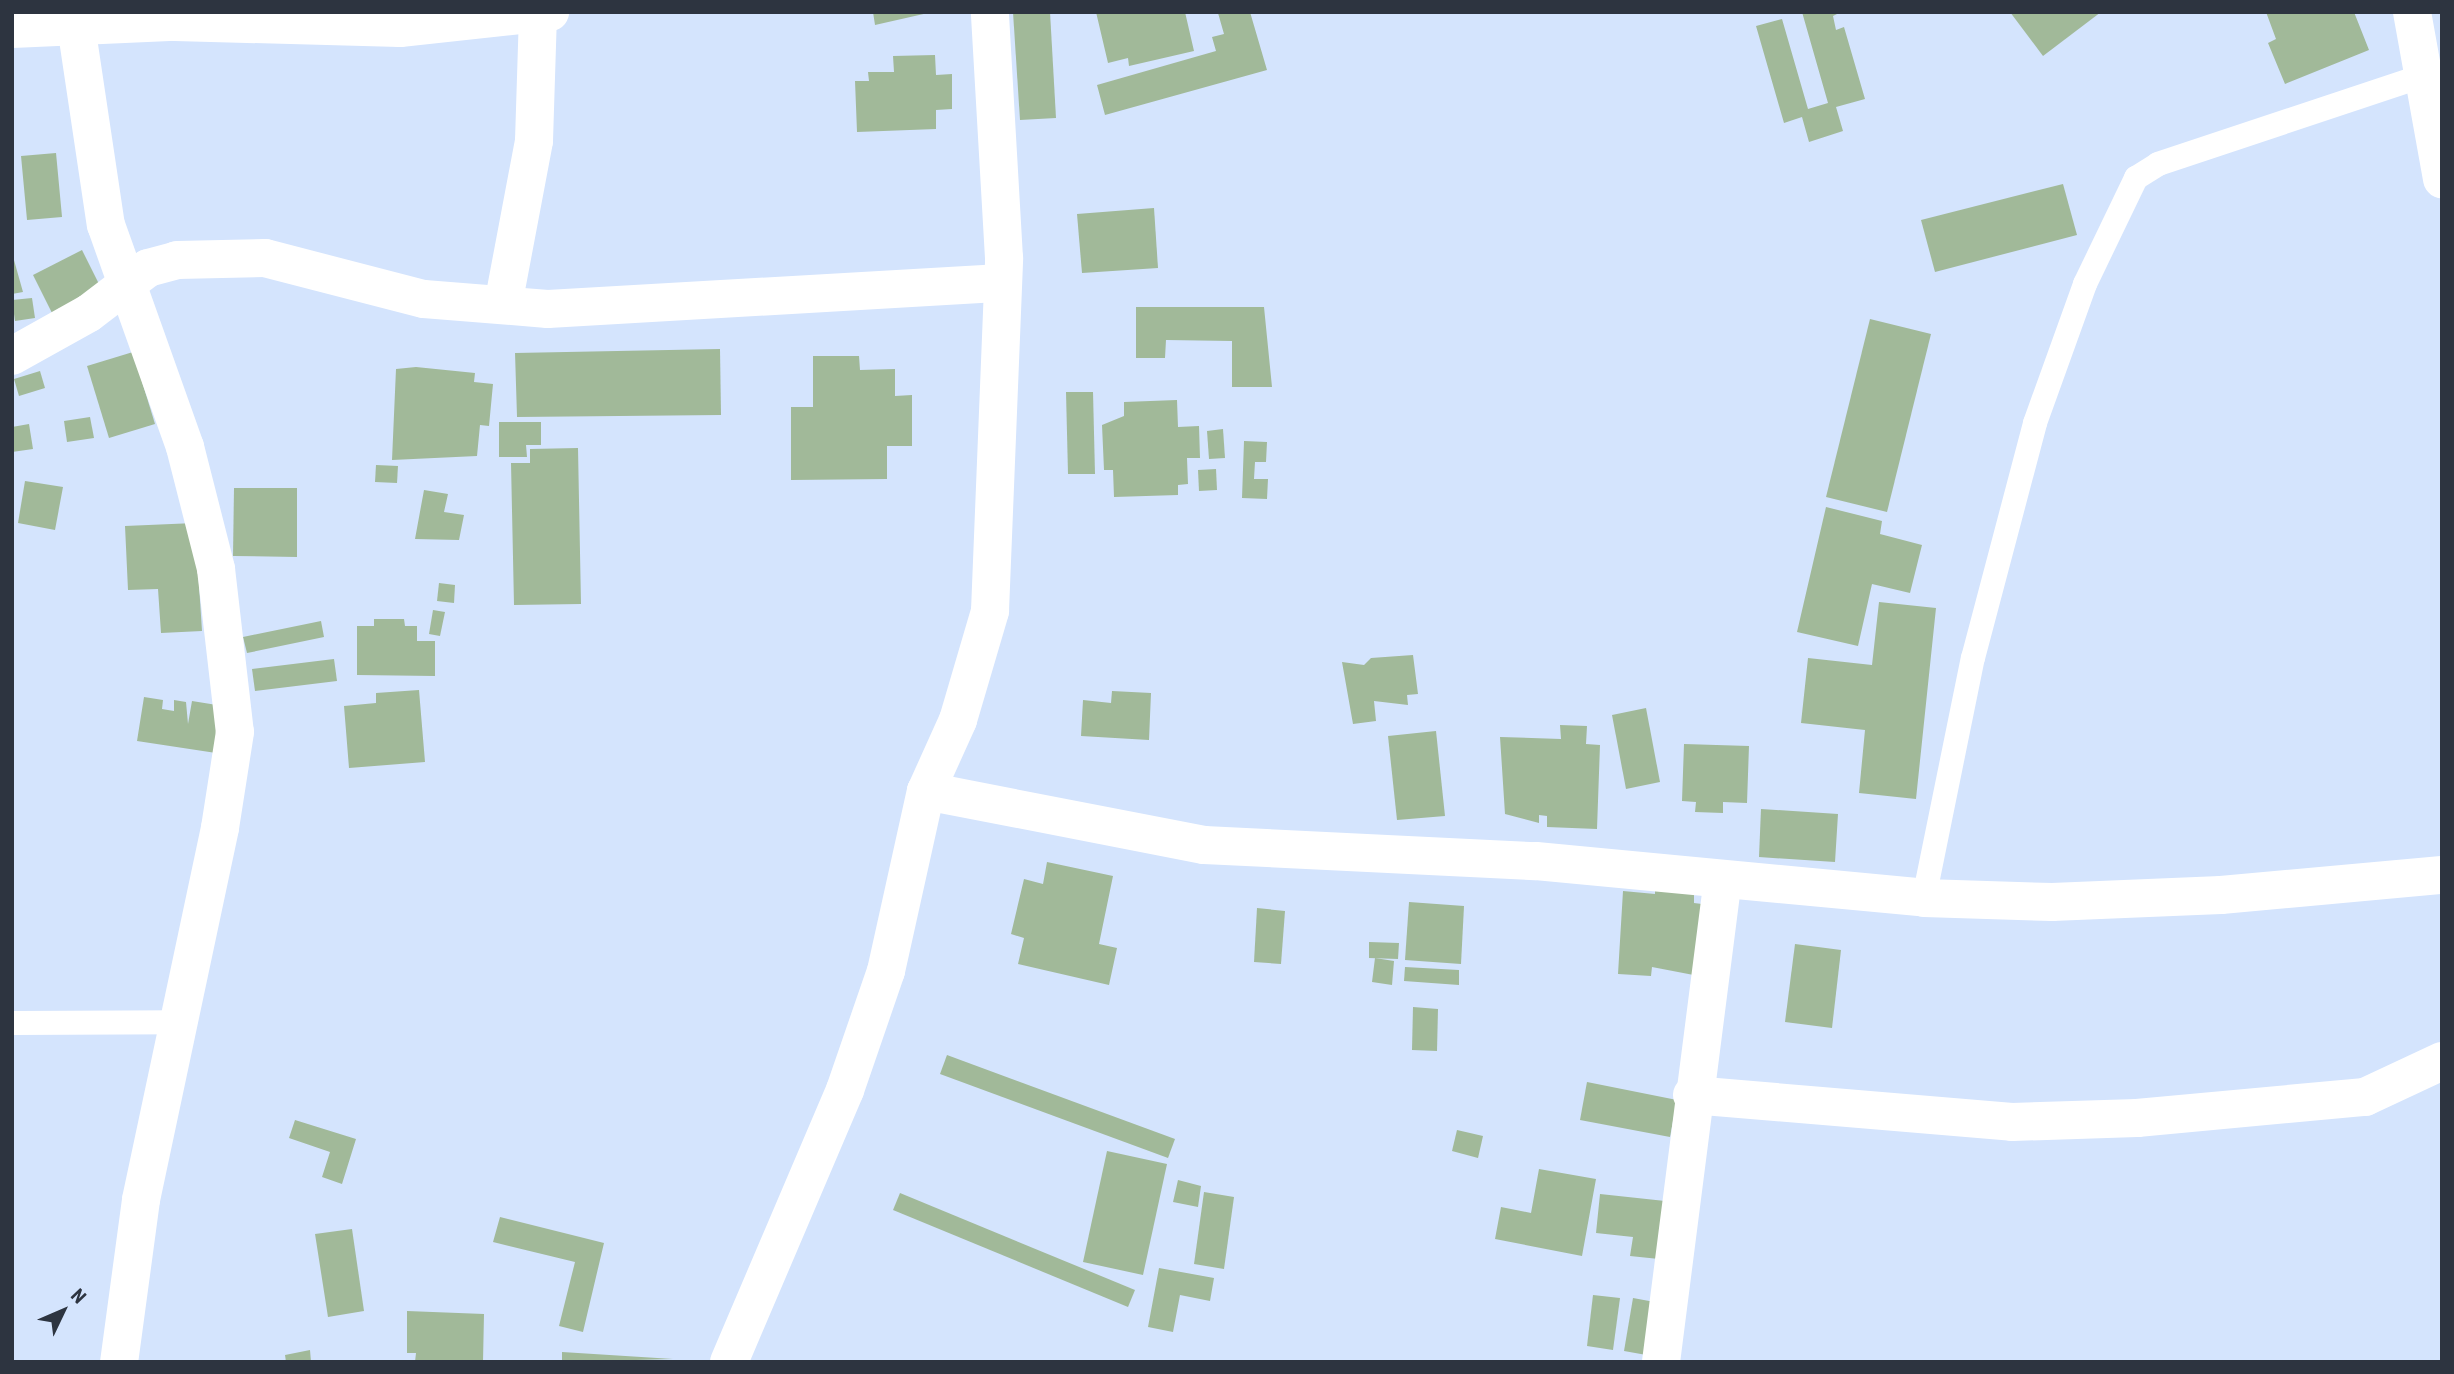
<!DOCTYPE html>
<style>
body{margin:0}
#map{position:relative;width:2454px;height:1374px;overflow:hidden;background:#d4e4fd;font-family:"Roboto Condensed",sans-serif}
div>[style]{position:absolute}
.building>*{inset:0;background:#a1b999}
.lane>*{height:24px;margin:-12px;padding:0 12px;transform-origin:12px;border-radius:12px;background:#fff}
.street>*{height:38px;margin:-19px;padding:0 19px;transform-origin:19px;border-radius:19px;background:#fff}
span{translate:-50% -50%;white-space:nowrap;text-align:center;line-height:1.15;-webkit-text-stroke:5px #d4e4fd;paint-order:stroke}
.frame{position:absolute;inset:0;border:14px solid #2d3440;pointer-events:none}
.north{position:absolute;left:28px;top:1276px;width:70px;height:70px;-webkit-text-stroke:5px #d4e4fd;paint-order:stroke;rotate:46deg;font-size:19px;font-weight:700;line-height:28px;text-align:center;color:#2d3440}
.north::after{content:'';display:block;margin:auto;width:24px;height:32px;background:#2d3440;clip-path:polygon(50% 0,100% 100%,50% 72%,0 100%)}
</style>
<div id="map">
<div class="building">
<i style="clip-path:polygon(873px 12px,928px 12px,928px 13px,875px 25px)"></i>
<i style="clip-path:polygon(1013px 12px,1050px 12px,1056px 118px,1020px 120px)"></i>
<i style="clip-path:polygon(1096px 12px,1185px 12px,1194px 51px,1129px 66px,1128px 58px,1108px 63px)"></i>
<i style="clip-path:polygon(1250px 12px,1267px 70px,1105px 115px,1097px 85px,1216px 51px,1212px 37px,1224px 34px,1218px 13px)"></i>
<i style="clip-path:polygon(1802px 12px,1841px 12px,1833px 16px,1836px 30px,1844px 27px,1865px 99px,1836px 107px,1843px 131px,1809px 142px,1802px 117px,1784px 123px,1756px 26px,1782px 19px,1808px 109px,1828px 103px)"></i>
<i style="clip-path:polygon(2010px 12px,2101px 12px,2043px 56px)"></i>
<i style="clip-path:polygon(2266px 12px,2354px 12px,2369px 50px,2285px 84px,2268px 43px,2276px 39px)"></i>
<i style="clip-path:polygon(935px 55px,936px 75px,952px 74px,952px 109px,936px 110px,936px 129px,857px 132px,855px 81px,869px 81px,868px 72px,894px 72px,893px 56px)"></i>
<i style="clip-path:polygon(56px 153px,62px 217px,27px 220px,21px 156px)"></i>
<i style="clip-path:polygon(2063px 184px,2077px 235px,1935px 272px,1921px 220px)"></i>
<i style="clip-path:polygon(1154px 208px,1158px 268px,1082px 273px,1077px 214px)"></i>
<i style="clip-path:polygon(82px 250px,101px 288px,52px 313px,33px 275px)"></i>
<i style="clip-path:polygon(12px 253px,23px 292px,12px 294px)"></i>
<i style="clip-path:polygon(32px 298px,35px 318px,15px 321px,12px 300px)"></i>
<i style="clip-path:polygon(1136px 307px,1264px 307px,1272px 387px,1232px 387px,1232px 341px,1166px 340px,1165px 358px,1136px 358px)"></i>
<i style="clip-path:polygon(1870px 319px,1931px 334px,1887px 512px,1826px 497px)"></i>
<i style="clip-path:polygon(720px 349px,721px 415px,517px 417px,515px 353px)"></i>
<i style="clip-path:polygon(133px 352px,155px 424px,109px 438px,87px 366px)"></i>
<i style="clip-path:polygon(813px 356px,859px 356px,860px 370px,895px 369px,895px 396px,912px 395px,912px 446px,887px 446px,887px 479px,791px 480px,791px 407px,813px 407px)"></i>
<i style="clip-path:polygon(416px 367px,475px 373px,474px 382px,493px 384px,489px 426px,480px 425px,477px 456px,392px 460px,396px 369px)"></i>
<i style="clip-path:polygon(40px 371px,45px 388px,19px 396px,14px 379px)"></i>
<i style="clip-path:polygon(1066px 392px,1093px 392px,1095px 474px,1068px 474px)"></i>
<i style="clip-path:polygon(1177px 400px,1178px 427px,1199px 426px,1200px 458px,1187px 458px,1188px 484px,1178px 485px,1178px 495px,1114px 497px,1113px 470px,1104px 470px,1102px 425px,1124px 416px,1124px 402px)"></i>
<i style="clip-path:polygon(90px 417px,94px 438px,67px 442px,64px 421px)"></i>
<i style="clip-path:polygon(499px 422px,541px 422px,541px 445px,526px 445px,527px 457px,499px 457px)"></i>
<i style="clip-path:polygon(29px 424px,33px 449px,12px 452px,12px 427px)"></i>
<i style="clip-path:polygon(1223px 429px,1225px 458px,1209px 459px,1207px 431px)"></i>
<i style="clip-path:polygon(1244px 441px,1267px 442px,1266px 462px,1255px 462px,1254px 479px,1268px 479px,1267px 499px,1242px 498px)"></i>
<i style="clip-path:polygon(578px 448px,581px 604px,514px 605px,511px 463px,530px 463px,530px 449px)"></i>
<i style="clip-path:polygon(376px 465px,398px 466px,397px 483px,375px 482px)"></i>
<i style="clip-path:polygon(1216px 469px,1217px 490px,1199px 491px,1198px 470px)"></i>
<i style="clip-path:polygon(25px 481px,63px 487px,55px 530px,18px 523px)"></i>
<i style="clip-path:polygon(234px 488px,297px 488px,297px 557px,233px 556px)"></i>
<i style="clip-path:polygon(424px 490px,448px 494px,444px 512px,464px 515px,459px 540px,415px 539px)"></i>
<i style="clip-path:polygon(1826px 507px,1882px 521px,1880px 534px,1922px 545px,1910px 593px,1872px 584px,1858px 646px,1797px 632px)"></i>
<i style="clip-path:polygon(195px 523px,202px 631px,161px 633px,158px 589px,128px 590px,125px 526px)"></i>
<i style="clip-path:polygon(439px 583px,455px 585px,454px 603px,437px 601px)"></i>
<i style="clip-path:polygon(1879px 602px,1936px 608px,1916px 799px,1859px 793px,1865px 730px,1801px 723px,1808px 658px,1872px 665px)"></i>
<i style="clip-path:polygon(433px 610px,445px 612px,440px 636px,429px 634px)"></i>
<i style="clip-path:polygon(374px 619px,404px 619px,405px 626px,417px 626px,417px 641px,435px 641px,435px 676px,357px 675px,357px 626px,374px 626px)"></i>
<i style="clip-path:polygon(321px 621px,324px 637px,247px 653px,243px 637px)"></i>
<i style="clip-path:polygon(1413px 655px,1418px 694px,1407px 695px,1408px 705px,1374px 701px,1376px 721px,1353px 724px,1342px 662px,1364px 665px,1371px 658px)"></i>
<i style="clip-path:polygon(334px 659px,337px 681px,255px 691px,252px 669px)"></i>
<i style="clip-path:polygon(419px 690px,425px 762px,349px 768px,344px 706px,376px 703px,376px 693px)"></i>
<i style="clip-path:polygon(1112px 691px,1151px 693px,1149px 740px,1081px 736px,1083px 700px,1111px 703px)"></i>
<i style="clip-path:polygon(144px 697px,163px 700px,162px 709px,174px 711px,174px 700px,186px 702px,188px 724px,192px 701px,223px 706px,216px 753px,137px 741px)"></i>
<i style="clip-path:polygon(1646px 708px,1660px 782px,1626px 789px,1612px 715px)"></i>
<i style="clip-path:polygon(1560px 725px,1587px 726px,1586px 744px,1600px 745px,1597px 829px,1547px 827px,1547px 816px,1539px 815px,1539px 823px,1505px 814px,1500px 737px,1561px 739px)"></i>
<i style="clip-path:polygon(1436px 731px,1445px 816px,1397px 820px,1388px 736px)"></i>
<i style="clip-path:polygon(1684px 744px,1749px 746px,1747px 803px,1723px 802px,1723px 813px,1695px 812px,1696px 802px,1682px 801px)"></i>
<i style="clip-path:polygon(1761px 809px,1838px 814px,1835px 862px,1759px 857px)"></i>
<i style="clip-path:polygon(1047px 862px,1113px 876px,1099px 944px,1117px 948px,1109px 985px,1018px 964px,1024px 938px,1011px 934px,1024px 879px,1043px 884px)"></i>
<i style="clip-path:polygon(1655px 885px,1694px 888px,1694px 903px,1710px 905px,1704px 977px,1652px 967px,1651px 976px,1618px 974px,1623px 891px,1655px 894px)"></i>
<i style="clip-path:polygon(1409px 902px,1464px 906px,1461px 964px,1405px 960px)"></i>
<i style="clip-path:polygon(1257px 908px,1285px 911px,1281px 964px,1254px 962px)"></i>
<i style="clip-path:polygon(1369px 942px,1399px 943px,1398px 959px,1369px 958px)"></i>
<i style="clip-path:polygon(1795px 944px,1841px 950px,1832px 1028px,1785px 1022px)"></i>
<i style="clip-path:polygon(1375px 958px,1394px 961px,1392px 985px,1372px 982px)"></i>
<i style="clip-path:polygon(1405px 967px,1459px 970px,1459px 985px,1404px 981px)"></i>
<i style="clip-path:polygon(1413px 1007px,1438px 1009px,1437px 1051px,1412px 1050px)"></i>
<i style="clip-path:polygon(947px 1055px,1175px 1139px,1168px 1158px,940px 1074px)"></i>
<i style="clip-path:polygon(1587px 1082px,1677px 1100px,1670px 1137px,1580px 1120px)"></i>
<i style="clip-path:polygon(295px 1120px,356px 1139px,342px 1184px,322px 1177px,330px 1152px,289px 1138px)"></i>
<i style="clip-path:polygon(1457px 1130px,1483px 1136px,1478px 1158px,1452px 1151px)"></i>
<i style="clip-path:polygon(1107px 1151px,1167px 1164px,1143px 1275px,1083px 1262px)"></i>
<i style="clip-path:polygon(1539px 1169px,1596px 1179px,1582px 1256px,1495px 1239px,1501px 1207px,1531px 1213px)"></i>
<i style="clip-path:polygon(1178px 1180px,1201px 1186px,1198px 1207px,1173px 1202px)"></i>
<i style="clip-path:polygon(1204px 1192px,1234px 1197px,1224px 1269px,1194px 1264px)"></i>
<i style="clip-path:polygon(900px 1193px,1135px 1290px,1128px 1307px,893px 1210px)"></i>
<i style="clip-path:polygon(1600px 1194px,1665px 1201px,1659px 1259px,1630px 1256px,1633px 1237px,1596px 1233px)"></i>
<i style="clip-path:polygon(500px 1217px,604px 1243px,583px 1332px,559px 1326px,575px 1262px,493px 1242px)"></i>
<i style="clip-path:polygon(352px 1229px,364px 1311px,328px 1317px,315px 1234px)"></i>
<i style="clip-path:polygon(1159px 1268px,1214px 1278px,1210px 1301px,1180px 1295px,1173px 1332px,1148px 1327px)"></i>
<i style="clip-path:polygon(1593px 1295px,1620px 1298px,1613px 1350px,1587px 1346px)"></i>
<i style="clip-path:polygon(1633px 1298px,1660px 1303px,1652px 1356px,1624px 1351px)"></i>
<i style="clip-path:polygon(407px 1311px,484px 1314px,483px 1362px,415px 1362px,416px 1353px,407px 1353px)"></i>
<i style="clip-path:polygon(310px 1350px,311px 1362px,286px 1362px,285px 1355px)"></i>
<i style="clip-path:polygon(562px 1352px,673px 1359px,562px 1362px)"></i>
</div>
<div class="lane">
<i style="left:1924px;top:898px;width:245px;rotate:-78.5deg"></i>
<i style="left:1973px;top:658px;width:243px;rotate:-75.2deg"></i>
<i style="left:2035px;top:423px;width:148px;rotate:-70.2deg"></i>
<i style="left:2085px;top:284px;width:118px;rotate:-64.3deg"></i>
<i style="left:2136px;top:178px;width:26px;rotate:-32deg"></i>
<i style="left:2158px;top:164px;width:279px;rotate:-18.4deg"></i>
<i style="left:12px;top:1023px;width:167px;rotate:-0.3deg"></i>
</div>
<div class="street">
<i style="left:74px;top:12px;width:215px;rotate:81.5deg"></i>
<i style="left:106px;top:225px;width:236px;rotate:70.4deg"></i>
<i style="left:185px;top:447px;width:126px;rotate:75.7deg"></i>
<i style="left:216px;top:569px;width:164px;rotate:83.4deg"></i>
<i style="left:235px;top:732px;width:97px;rotate:98.9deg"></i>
<i style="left:220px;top:828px;width:380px;rotate:102deg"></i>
<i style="left:141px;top:1200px;width:163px;rotate:97.7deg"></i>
<i style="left:2412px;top:12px;width:170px;rotate:79.8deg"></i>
<i style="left:12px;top:29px;width:163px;rotate:-2.5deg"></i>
<i style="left:175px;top:22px;width:225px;rotate:1.5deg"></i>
<i style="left:400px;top:28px;width:151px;rotate:-6.1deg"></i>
<i style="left:503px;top:305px;width:167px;rotate:-79.3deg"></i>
<i style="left:534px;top:141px;width:125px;rotate:-88.2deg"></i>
<i style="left:12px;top:356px;width:88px;rotate:-29.2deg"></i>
<i style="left:89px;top:313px;width:74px;rotate:-37.3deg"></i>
<i style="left:148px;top:268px;width:30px;rotate:-15deg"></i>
<i style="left:177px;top:260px;width:88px;rotate:-1.3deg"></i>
<i style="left:265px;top:258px;width:164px;rotate:14.5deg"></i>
<i style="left:424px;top:299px;width:124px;rotate:4.6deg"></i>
<i style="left:548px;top:309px;width:454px;rotate:-3.3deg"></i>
<i style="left:926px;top:791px;width:283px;rotate:11deg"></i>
<i style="left:1204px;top:845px;width:332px;rotate:2.8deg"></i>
<i style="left:1536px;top:861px;width:390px;rotate:5.4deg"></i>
<i style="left:1924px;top:898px;width:128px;rotate:1.8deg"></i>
<i style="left:2052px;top:902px;width:169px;rotate:-2.4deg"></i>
<i style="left:2221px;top:895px;width:222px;rotate:-5.2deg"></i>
<i style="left:1692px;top:1095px;width:321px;rotate:4.8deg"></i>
<i style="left:2012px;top:1122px;width:125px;rotate:-1.8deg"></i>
<i style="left:2137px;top:1118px;width:229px;rotate:-5.3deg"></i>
<i style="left:2365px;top:1097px;width:85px;rotate:-25.1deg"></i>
<i style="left:729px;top:1362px;width:296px;rotate:-66.9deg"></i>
<i style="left:845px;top:1090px;width:126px;rotate:-71deg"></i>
<i style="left:886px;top:971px;width:184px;rotate:-77.5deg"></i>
<i style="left:926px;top:791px;width:78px;rotate:-65.7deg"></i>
<i style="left:958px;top:720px;width:114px;rotate:-73.6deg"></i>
<i style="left:990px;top:611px;width:353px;rotate:-87.7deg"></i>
<i style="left:1004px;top:258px;width:246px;rotate:-93.3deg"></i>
<i style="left:1661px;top:1362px;width:486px;rotate:-82.7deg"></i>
</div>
<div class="frame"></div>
<div class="north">N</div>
</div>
